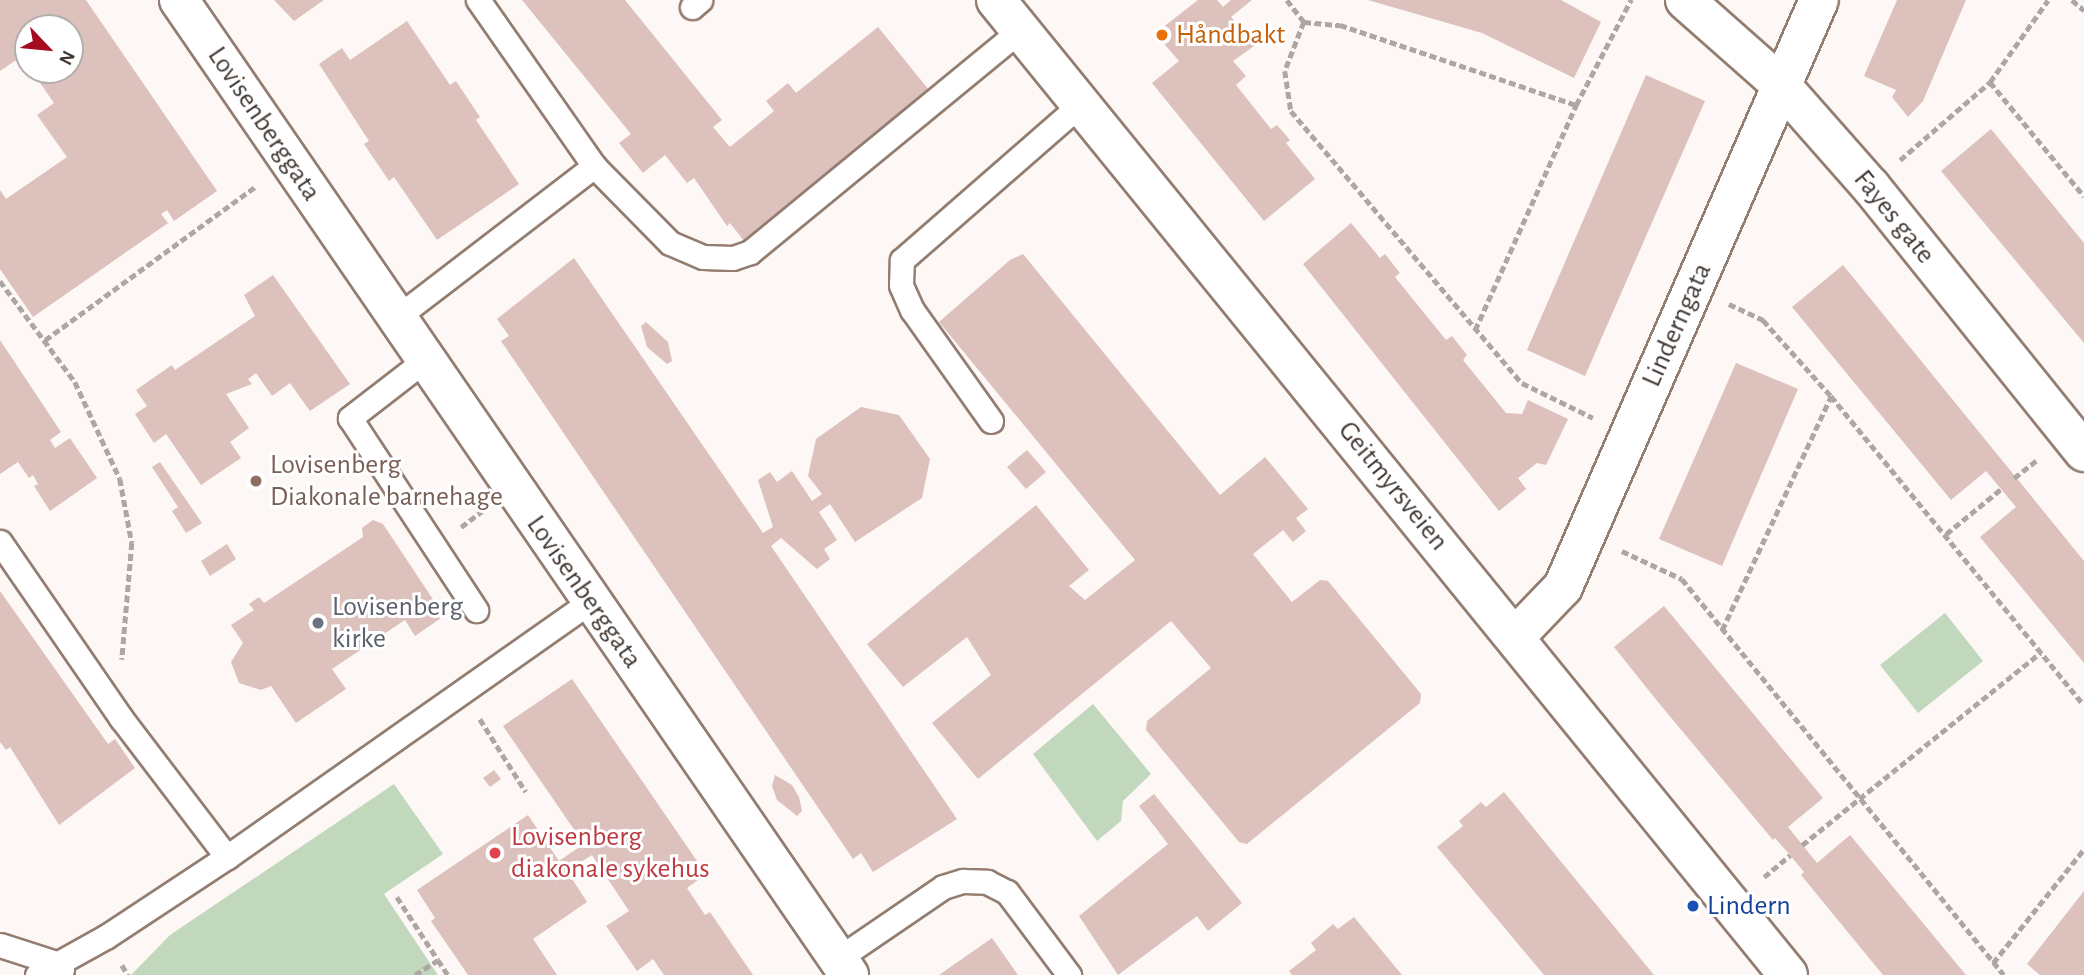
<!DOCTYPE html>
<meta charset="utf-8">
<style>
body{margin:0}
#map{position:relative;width:2084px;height:975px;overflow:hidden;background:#fdf7f5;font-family:"Alegreya Sans",sans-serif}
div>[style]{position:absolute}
.green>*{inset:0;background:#c2d8bc}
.building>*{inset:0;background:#ddc1bc}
.path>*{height:4.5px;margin-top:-2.25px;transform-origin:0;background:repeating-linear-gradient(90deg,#ada6a3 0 7px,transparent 0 10.5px)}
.roads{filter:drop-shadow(2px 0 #937d71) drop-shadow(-2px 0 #937d71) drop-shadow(0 2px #937d71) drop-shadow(0 -2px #937d71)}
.service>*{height:23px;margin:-11.5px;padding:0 11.5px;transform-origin:11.5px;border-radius:11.5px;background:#fff}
.minor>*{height:38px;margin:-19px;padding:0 19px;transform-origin:19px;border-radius:19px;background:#fff}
.dots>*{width:19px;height:19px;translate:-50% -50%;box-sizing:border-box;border:4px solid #fff;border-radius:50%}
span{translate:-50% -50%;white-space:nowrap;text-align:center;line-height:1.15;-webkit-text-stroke:6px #fff;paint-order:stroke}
.food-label{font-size:28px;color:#c56008}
.left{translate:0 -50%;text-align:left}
.street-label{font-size:28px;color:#413833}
.education-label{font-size:28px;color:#785e54}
.worship-label{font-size:28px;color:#5b616d}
.health-label{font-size:28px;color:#be3a42}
.transit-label{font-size:28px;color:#164399}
.north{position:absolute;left:14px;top:14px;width:70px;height:70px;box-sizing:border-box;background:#fff;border:2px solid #b3afad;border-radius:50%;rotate:116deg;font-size:19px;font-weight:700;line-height:28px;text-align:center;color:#413833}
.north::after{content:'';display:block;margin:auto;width:24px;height:32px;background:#a50b20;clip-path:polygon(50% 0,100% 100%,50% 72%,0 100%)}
</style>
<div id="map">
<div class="green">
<i style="clip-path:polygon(1945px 613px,1983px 661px,1918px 713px,1880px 665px)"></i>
<i style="clip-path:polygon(1093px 704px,1151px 774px,1123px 801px,1121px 821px,1097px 841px,1033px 754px)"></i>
<i style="clip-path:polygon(394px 784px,443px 854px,384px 894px,438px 975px,131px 975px,170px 935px)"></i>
</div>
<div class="building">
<i style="clip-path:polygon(0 0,86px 0,217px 191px,174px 221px,167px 210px,161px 214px,168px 223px,33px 317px,0 269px,0 190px,6px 199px,67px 157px,37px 115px,54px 103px,31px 70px,70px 70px,70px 28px,28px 28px,28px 65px,22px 56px,0 71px)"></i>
<i style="clip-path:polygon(274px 0,324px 0,294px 21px)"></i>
<i style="clip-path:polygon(522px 0,625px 0,722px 120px,713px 127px,730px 147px,774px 111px,766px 101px,788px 83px,796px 93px,878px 27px,929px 90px,744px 241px,730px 223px,727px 226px,694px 178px,687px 183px,665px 155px,643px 173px,619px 143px,631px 134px)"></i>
<i style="clip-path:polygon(1198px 0,1217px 0,1223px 7px,1231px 0,1252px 0,1231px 17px,1257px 44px,1233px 61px,1246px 76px,1236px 85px,1271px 129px,1277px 125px,1290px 140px,1286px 143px,1315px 179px,1264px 221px,1152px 83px,1179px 61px,1160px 39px,1162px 28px)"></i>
<i style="clip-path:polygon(1368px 0,1561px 0,1601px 22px,1574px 78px,1482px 33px)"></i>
<i style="clip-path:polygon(1897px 0,1966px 0,1923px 101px,1908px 117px,1892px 97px,1896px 90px,1864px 76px)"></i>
<i style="clip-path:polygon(407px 21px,450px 85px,456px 81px,480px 117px,476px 120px,519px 184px,437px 240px,394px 177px,389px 181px,364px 144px,369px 141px,319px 64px,342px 48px,350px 60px)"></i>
<i style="clip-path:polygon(1646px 75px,1705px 101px,1585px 376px,1527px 350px)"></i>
<i style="clip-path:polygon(1991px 129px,2084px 243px,2084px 343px,1941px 171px)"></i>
<i style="clip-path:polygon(1351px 223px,1380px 258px,1385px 254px,1400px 273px,1395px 277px,1446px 340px,1452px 336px,1467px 355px,1463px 360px,1506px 413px,1522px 414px,1528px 400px,1568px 419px,1546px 465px,1537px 463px,1518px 478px,1526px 489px,1499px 511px,1303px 264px)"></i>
<i style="clip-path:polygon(1023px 254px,1220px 495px,1265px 457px,1308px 509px,1296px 518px,1306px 531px,1293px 542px,1283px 530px,1253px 554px,1292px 602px,1320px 580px,1328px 581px,1421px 694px,1420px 703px,1247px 844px,1239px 842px,1146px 730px,1147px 721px,1211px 668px,1171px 621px,978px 779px,932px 723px,991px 675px,967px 637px,903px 687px,867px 644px,1036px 505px,1089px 570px,1069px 586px,1085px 600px,1135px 560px,939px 322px,1010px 260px)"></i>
<i style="clip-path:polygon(574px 258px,763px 533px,773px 527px,758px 480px,770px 472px,777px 482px,792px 471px,812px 501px,822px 494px,808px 476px,816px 439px,861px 407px,899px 415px,930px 459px,922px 498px,855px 542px,830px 504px,819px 512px,837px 540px,824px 549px,830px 559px,817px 569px,781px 538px,771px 546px,957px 819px,873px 872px,861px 853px,853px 859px,501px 341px,509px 336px,497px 319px)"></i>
<i style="clip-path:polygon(1843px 265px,2084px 561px,2084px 663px,1980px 537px,2016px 507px,1986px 471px,1951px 500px,1792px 307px)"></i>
<i style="clip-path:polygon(273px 275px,350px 384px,310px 411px,290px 383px,272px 396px,256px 373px,248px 379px,252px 384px,226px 394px,249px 428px,230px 442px,241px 458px,201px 485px,166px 434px,154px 443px,135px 414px,147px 406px,136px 390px,172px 365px,175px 370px,255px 316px,244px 295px)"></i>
<i style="clip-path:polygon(646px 322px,668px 342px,672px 361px,667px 364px,647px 347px,641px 326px)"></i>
<i style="clip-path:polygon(0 340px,61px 432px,50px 440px,55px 448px,70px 438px,97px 478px,50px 511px,34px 486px,38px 484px,33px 475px,29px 478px,18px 462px,0 474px)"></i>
<i style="clip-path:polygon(1736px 363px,1798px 389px,1722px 566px,1659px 539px)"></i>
<i style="clip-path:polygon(1027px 450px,1046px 472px,1026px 489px,1007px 467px)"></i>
<i style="clip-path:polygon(160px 462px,202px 523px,186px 533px,172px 511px,178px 507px,152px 467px)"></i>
<i style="clip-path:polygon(373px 520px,383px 524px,444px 616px,415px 636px,405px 620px,332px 669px,346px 689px,296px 723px,271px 686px,261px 690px,239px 683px,231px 662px,243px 643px,231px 625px,254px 610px,249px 604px,259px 597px,264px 603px,363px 537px,362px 528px)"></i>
<i style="clip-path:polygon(227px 544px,236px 559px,210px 576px,201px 561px)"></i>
<i style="clip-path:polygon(0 591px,108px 744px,115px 739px,135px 768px,59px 825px,10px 747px,6px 750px,0 742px)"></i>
<i style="clip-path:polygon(1664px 606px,1823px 798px,1788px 827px,1817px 863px,1850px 835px,1966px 975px,1883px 975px,1801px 875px,1804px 872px,1790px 855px,1775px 838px,1773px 840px,1658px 702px,1614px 647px)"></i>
<i style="clip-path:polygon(572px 679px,706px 874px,687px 888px,705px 915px,710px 912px,753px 975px,664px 975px,653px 959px,637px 971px,606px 926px,629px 911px,592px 855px,567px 871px,587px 902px,533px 939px,557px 975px,468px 975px,431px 921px,435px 918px,417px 890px,528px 815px,559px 861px,584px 844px,503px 726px)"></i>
<i style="clip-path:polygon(494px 770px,501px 779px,490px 787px,483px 778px)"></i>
<i style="clip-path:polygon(775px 775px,792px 785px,799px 797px,802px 811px,797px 816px,777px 800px,772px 786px)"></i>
<i style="clip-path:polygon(1504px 792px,1654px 975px,1544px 975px,1437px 847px,1463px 826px,1459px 821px,1481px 802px,1486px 807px)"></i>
<i style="clip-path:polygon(1154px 794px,1242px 903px,1208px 931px,1197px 916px,1118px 975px,1079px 916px,1168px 844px,1139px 806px)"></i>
<i style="clip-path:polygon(2084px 891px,2084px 975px,2040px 975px,2027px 964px)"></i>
<i style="clip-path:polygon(1354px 917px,1402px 975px,1292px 975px,1289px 971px,1316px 950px,1311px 943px,1333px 924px,1338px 929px)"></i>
<i style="clip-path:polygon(992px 938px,1018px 975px,939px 975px)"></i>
</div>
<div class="path">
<i style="left:1287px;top:0;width:28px;rotate:52deg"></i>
<i style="left:1304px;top:22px;width:36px;rotate:5deg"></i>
<i style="left:1340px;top:25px;width:249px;rotate:18.7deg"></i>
<i style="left:2072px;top:0;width:16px;rotate:40deg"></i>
<i style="left:1304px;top:22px;width:53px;rotate:111.2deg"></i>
<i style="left:1285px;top:71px;width:40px;rotate:81.5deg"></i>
<i style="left:1291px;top:111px;width:357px;rotate:49.7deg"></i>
<i style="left:1522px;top:383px;width:79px;rotate:26.2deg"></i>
<i style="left:1990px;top:82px;width:148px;rotate:50.5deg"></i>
<i style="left:1900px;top:160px;width:119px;rotate:-40.9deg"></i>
<i style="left:1990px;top:82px;width:100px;rotate:-54.7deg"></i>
<i style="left:0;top:281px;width:126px;rotate:53.4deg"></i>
<i style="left:75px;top:382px;width:107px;rotate:65.1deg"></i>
<i style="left:120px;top:479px;width:65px;rotate:79.4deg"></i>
<i style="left:132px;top:543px;width:117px;rotate:94.9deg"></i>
<i style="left:1729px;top:304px;width:38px;rotate:25deg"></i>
<i style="left:1763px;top:320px;width:102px;rotate:48.2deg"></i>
<i style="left:1831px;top:396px;width:399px;rotate:50.7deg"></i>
<i style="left:1475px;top:330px;width:247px;rotate:-65.8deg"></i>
<i style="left:1576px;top:105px;width:119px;rotate:-62.4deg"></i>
<i style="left:45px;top:340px;width:261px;rotate:-36.1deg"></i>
<i style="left:2014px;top:478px;width:31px;rotate:-38deg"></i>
<i style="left:461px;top:527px;width:26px;rotate:-37deg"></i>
<i style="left:1946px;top:534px;width:71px;rotate:-39.3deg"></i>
<i style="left:1622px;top:551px;width:66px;rotate:25deg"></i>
<i style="left:1682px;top:579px;width:510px;rotate:50.88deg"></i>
<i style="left:1722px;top:630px;width:258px;rotate:-65deg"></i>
<i style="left:480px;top:719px;width:86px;rotate:57.8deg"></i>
<i style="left:1802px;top:845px;width:306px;rotate:-38.9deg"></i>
<i style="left:1764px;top:877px;width:34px;rotate:-40deg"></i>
<i style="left:397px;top:897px;width:75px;rotate:56.9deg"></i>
<i style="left:1993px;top:963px;width:146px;rotate:-51.4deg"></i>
<i style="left:122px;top:965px;width:12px;rotate:59deg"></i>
<i style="left:415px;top:975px;width:27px;rotate:-33deg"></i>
<i style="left:438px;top:960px;width:18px;rotate:56deg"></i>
</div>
<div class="roads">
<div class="service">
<i style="left:692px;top:7px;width:11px;rotate:-41deg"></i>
<i style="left:594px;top:166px;width:108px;rotate:45.4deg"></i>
<i style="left:670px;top:243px;width:36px;rotate:23deg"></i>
<i style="left:703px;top:257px;width:30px;rotate:2deg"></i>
<i style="left:733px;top:258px;width:18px;rotate:-19deg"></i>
<i style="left:750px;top:252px;width:350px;rotate:-39.4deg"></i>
<i style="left:396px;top:318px;width:250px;rotate:-37.5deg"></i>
<i style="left:594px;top:166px;width:203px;rotate:-124.9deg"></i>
<i style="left:425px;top:360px;width:95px;rotate:142.3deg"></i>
<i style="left:350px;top:418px;width:230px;rotate:56.7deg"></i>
<i style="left:991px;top:421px;width:136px;rotate:-125.4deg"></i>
<i style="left:912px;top:310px;width:27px;rotate:-114deg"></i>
<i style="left:901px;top:285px;width:25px;rotate:-88deg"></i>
<i style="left:902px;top:260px;width:237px;rotate:-41.1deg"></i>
<i style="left:0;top:542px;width:214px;rotate:55.5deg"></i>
<i style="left:121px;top:718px;width:175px;rotate:52.7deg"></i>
<i style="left:0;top:945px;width:62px;rotate:17.9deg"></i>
<i style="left:59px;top:964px;width:6px;rotate:59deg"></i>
<i style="left:839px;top:958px;width:126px;rotate:-34.3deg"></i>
<i style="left:943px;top:887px;width:21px;rotate:-17deg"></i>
<i style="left:963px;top:881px;width:24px;rotate:2deg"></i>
<i style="left:987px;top:882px;width:22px;rotate:27deg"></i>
<i style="left:1007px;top:892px;width:104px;rotate:53.2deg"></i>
<i style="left:37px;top:975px;width:80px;rotate:-29.1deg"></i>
<i style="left:107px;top:936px;width:144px;rotate:-33.4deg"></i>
<i style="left:227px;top:857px;width:444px;rotate:-35.1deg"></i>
</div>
<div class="minor">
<i style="left:179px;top:0;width:1183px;rotate:55.5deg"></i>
<i style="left:996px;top:0;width:1256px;rotate:50.91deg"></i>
<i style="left:1685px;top:0;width:128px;rotate:41.5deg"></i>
<i style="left:1781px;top:85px;width:136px;rotate:48.6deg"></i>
<i style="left:1871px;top:187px;width:340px;rotate:51.2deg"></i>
<i style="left:1516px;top:636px;width:68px;rotate:-46.2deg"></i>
<i style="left:1563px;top:587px;width:640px;rotate:-66.44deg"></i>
</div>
</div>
<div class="dots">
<i style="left:1162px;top:35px;background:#e8710a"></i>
<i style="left:256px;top:481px;background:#8d6e63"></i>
<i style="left:318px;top:623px;background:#6b7280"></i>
<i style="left:495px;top:853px;background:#e0444e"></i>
<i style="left:1693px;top:906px;background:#1a4fb4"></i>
</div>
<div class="food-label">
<span class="left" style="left:1176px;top:35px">Håndbakt</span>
</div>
<div class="street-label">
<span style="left:264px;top:124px;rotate:56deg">Lovisenberggata</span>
<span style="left:1894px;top:217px;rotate:51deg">Fayes gate</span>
<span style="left:1677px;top:325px;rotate:-66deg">Linderngata</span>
<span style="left:1393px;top:486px;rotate:51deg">Geitmyrsveien</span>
<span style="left:584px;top:592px;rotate:55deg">Lovisenberggata</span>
</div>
<div class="education-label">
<span class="left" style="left:270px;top:481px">Lovisenberg<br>Diakonale barnehage</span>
</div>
<div class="worship-label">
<span class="left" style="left:332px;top:623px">Lovisenberg<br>kirke</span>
</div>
<div class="health-label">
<span class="left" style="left:511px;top:853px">Lovisenberg<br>diakonale sykehus</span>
</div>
<div class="transit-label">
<span class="left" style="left:1707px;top:906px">Lindern</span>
</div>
<div class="north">N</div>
</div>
